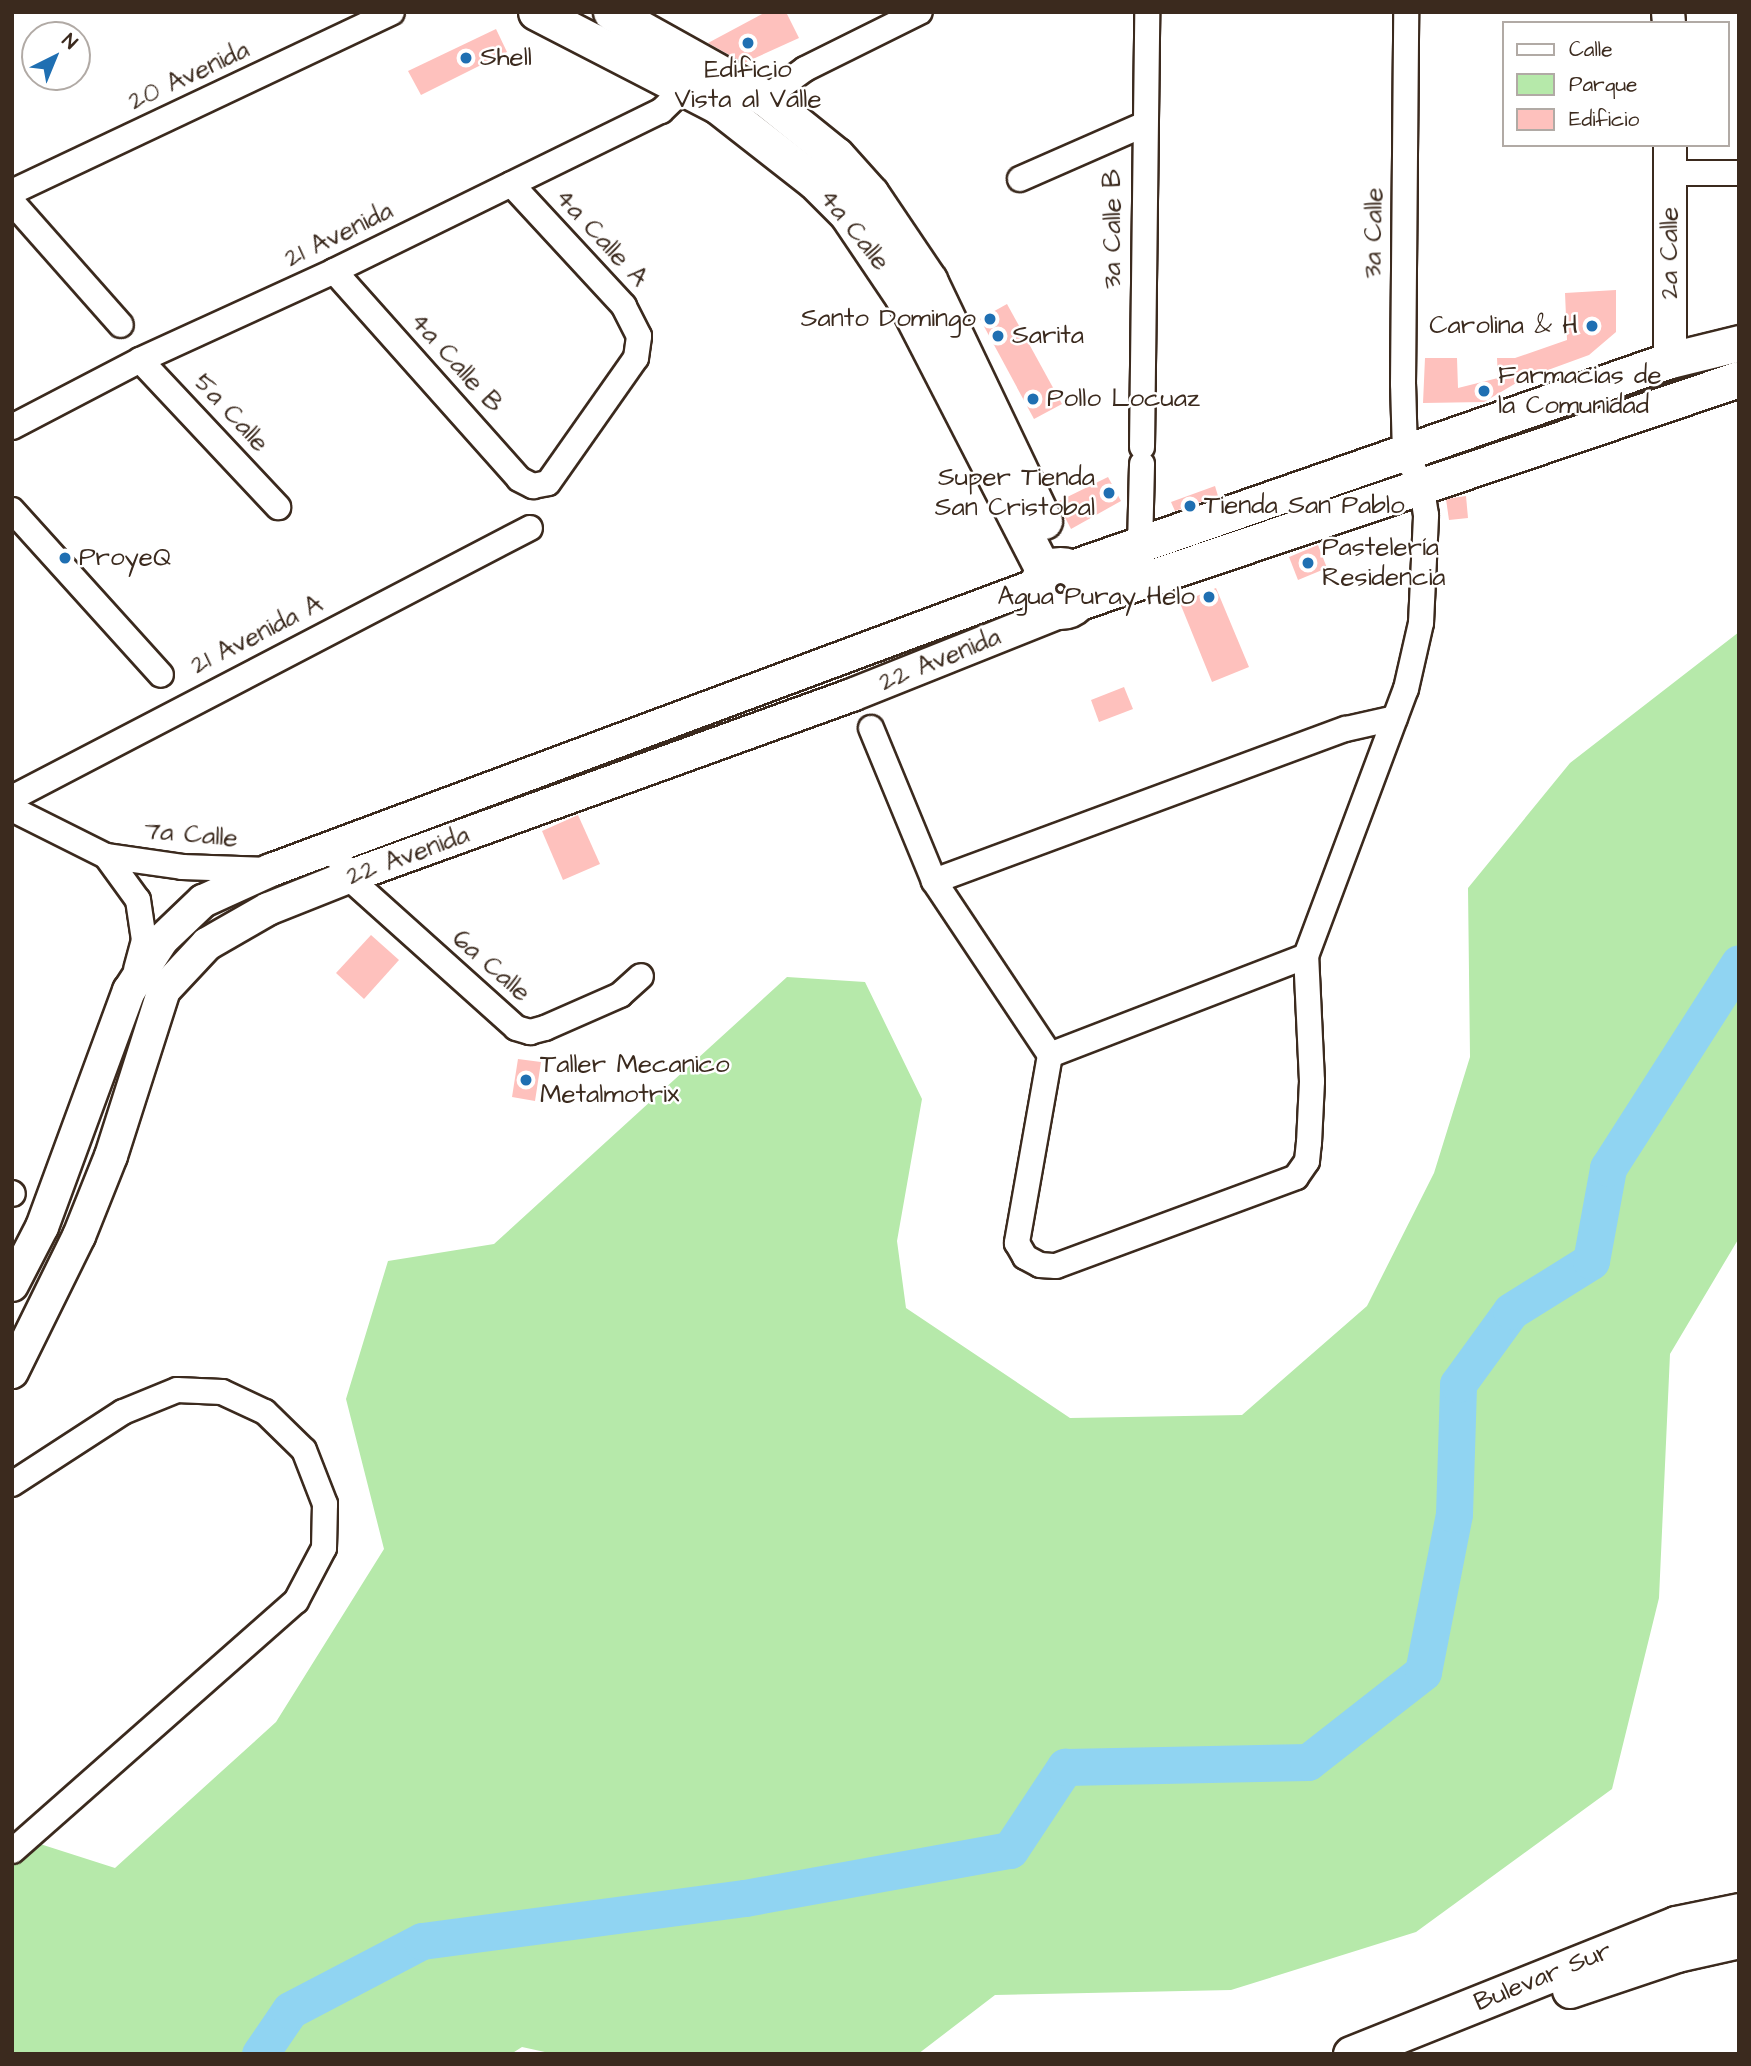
<!DOCTYPE html>
<meta charset="utf-8">
<style>
body{margin:0}
#map{position:relative;width:1751px;height:2066px;overflow:hidden;background:#fff;font-family:"Architects Daughter",sans-serif}
div>[style]{position:absolute}
.green>*{inset:0;background:#b6e9aa}
.river>*{height:37px;margin:-18.5px;padding:0 18.5px;transform-origin:18.5px;border-radius:18.5px;background:#90d4f2}
.building>*{inset:0;background:#fec1bd}
.roads{filter:drop-shadow(2px 0 #3b2a1e) drop-shadow(-2px 0 #3b2a1e) drop-shadow(0 2px #3b2a1e) drop-shadow(0 -2px #3b2a1e)}
.minor>*{height:24px;margin:-12px;padding:0 12px;transform-origin:12px;border-radius:12px;background:#fff}
.tertiary>*{height:32px;margin:-16px;padding:0 16px;transform-origin:16px;border-radius:16px;background:#fff}
.secondary>*{height:35px;margin:-17.5px;padding:0 17.5px;transform-origin:17.5px;border-radius:17.5px;background:#fff}
.secondary>.ring{margin:-17.5px;padding:0;box-sizing:content-box;background:none;border:35px solid #fff;border-radius:50%}
.dots>*{width:19px;height:19px;translate:-50% -50%;box-sizing:border-box;border:4px solid #fff;border-radius:50%}
span{translate:-50% -50%;white-space:nowrap;text-align:center;line-height:1.15;-webkit-text-stroke:5px #fff;paint-order:stroke}
.poi-label{font-size:26px;color:#3b2a1e}
.left{translate:0 -50%;text-align:left}
.right{translate:-100% -50%;text-align:right}
.street-label{font-size:26px;color:#3b2a1e}
.frame{position:absolute;inset:0;border:14px solid #3b2a1e;pointer-events:none}
.legend{position:absolute;left:1502px;top:21px;width:228px;height:126px;box-sizing:border-box;background:#fff;border:2px solid #b1aaa5;margin:0;padding:9px 12px;list-style:none;font-size:21px;color:#3b2a1e}
.legend li{display:flex;align-items:center;gap:14px;height:35px}
.legend b{width:35px;border:2px solid #b1aaa5}
.north{position:absolute;left:21px;top:21px;width:70px;height:70px;box-sizing:border-box;background:#fff;border:2px solid #b1aaa5;border-radius:50%;rotate:43deg;font-size:19px;font-weight:700;line-height:28px;text-align:center;color:#3b2a1e}
.north::after{content:'';display:block;margin:auto;width:24px;height:32px;background:#1f6fb2;clip-path:polygon(50% 0,100% 100%,50% 72%,0 100%)}
</style>
<div id="map">
<div class="green">
<i style="clip-path:polygon(1739px 632px,1739px 1238px,1670px 1354px,1659px 1598px,1612px 1789px,1416px 1932px,1231px 1990px,995px 1995px,918px 2054px,554px 2054px,522px 2047px,511px 2054px,12px 2054px,12px 1835px,115px 1868px,276px 1722px,384px 1549px,346px 1399px,388px 1261px,494px 1244px,787px 977px,865px 982px,922px 1099px,897px 1241px,906px 1308px,1070px 1418px,1242px 1415px,1367px 1306px,1434px 1173px,1470px 1057px,1468px 888px,1570px 763px)"></i>
</div>
<div class="river">
<i style="left:260px;top:2054px;width:53px;rotate:-55.7deg"></i>
<i style="left:290px;top:2010px;width:149px;rotate:-27.6deg"></i>
<i style="left:422px;top:1941px;width:326px;rotate:-7.6deg"></i>
<i style="left:745px;top:1898px;width:269px;rotate:-10.3deg"></i>
<i style="left:1010px;top:1850px;width:100px;rotate:-56.5deg"></i>
<i style="left:1065px;top:1767px;width:243px;rotate:-1.2deg"></i>
<i style="left:1308px;top:1762px;width:146px;rotate:-38deg"></i>
<i style="left:1423px;top:1672px;width:161px;rotate:-78.9deg"></i>
<i style="left:1454px;top:1514px;width:130px;rotate:-88.2deg"></i>
<i style="left:1458px;top:1384px;width:90px;rotate:-54deg"></i>
<i style="left:1511px;top:1311px;width:94px;rotate:-32deg"></i>
<i style="left:1591px;top:1261px;width:95px;rotate:-79.6deg"></i>
<i style="left:1608px;top:1168px;width:243px;rotate:-57.4deg"></i>
</div>
<div class="building">
<i style="clip-path:polygon(766px 12px,786px 12px,799px 38px,744px 63px,708px 43px)"></i>
<i style="clip-path:polygon(496px 29px,507px 52px,421px 95px,408px 71px)"></i>
<i style="clip-path:polygon(1616px 290px,1616px 332px,1589px 355px,1523px 379px,1484px 402px,1423px 403px,1425px 358px,1457px 358px,1458px 388px,1498px 378px,1497px 358px,1515px 358px,1567px 340px,1565px 293px)"></i>
<i style="clip-path:polygon(1007px 304px,1062px 404px,1034px 419px,980px 319px)"></i>
<i style="clip-path:polygon(1108px 477px,1121px 501px,1071px 529px,1057px 502px)"></i>
<i style="clip-path:polygon(1215px 486px,1218px 496px,1175px 511px,1171px 502px)"></i>
<i style="clip-path:polygon(1466px 496px,1468px 518px,1449px 520px,1446px 499px)"></i>
<i style="clip-path:polygon(1318px 545px,1327px 568px,1298px 580px,1289px 557px)"></i>
<i style="clip-path:polygon(1216px 588px,1249px 667px,1212px 682px,1180px 603px)"></i>
<i style="clip-path:polygon(1124px 687px,1133px 709px,1099px 722px,1091px 700px)"></i>
<i style="clip-path:polygon(578px 815px,600px 864px,563px 880px,542px 831px)"></i>
<i style="clip-path:polygon(371px 935px,399px 960px,364px 999px,336px 973px)"></i>
<i style="clip-path:polygon(518px 1059px,541px 1062px,535px 1101px,512px 1097px)"></i>
</div>
<div class="roads">
<div class="minor">
<i style="left:765px;top:98px;width:49px;rotate:-35.9deg"></i>
<i style="left:805px;top:69px;width:128px;rotate:-26.4deg"></i>
<i style="left:1671px;top:173px;width:68px"></i>
<i style="left:1020px;top:179px;width:134px;rotate:-23.7deg"></i>
<i style="left:12px;top:192px;width:420px;rotate:-25.3deg"></i>
<i style="left:12px;top:202px;width:164px;rotate:48.5deg"></i>
<i style="left:334px;top:271px;width:278px;rotate:48.3deg"></i>
<i style="left:519px;top:479px;width:16px;rotate:27deg"></i>
<i style="left:533px;top:486px;width:15px;rotate:-11deg"></i>
<i style="left:548px;top:483px;width:153px;rotate:-54.9deg"></i>
<i style="left:636px;top:358px;width:22px;rotate:-82deg"></i>
<i style="left:639px;top:336px;width:34px;rotate:-117deg"></i>
<i style="left:624px;top:306px;width:166px;rotate:-132.8deg"></i>
<i style="left:140px;top:360px;width:202px;rotate:46.8deg"></i>
<i style="left:12px;top:427px;width:144px;rotate:-27.6deg"></i>
<i style="left:140px;top:360px;width:213px;rotate:-24.6deg"></i>
<i style="left:334px;top:271px;width:364px;rotate:-26.1deg"></i>
<i style="left:661px;top:111px;width:33px;rotate:-44deg"></i>
<i style="left:1142px;top:447px;width:435px;rotate:-89.3deg"></i>
<i style="left:12px;top:510px;width:222px;rotate:47.9deg"></i>
<i style="left:1140px;top:547px;width:83px;rotate:-88.6deg"></i>
<i style="left:871px;top:728px;width:165px;rotate:67.6deg"></i>
<i style="left:934px;top:881px;width:209px;rotate:56.3deg"></i>
<i style="left:1050px;top:1055px;width:191px;rotate:100deg"></i>
<i style="left:1017px;top:1243px;width:16px;rotate:60deg"></i>
<i style="left:1025px;top:1257px;width:17px;rotate:28deg"></i>
<i style="left:1040px;top:1265px;width:16px;rotate:4deg"></i>
<i style="left:1056px;top:1266px;width:256px;rotate:-20.3deg"></i>
<i style="left:1296px;top:1177px;width:19px;rotate:-55deg"></i>
<i style="left:1307px;top:1161px;width:18px;rotate:-84deg"></i>
<i style="left:1309px;top:1143px;width:62px;rotate:-87.2deg"></i>
<i style="left:1312px;top:1081px;width:125px;rotate:-92.7deg"></i>
<i style="left:1306px;top:956px;width:285px;rotate:-69.5deg"></i>
<i style="left:1406px;top:689px;width:68px;rotate:-77.2deg"></i>
<i style="left:1421px;top:623px;width:108px;rotate:-87.3deg"></i>
<i style="left:1426px;top:515px;width:32px;rotate:-99deg"></i>
<i style="left:1421px;top:483px;width:33px;rotate:-119deg"></i>
<i style="left:1405px;top:454px;width:70px;rotate:-91.6deg"></i>
<i style="left:1403px;top:384px;width:372px;rotate:-89.5deg"></i>
<i style="left:12px;top:798px;width:584px;rotate:-27.53deg"></i>
<i style="left:12px;top:809px;width:105px;rotate:26.6deg"></i>
<i style="left:106px;top:856px;width:77px;rotate:8.2deg"></i>
<i style="left:182px;top:867px;width:87px;rotate:2deg"></i>
<i style="left:333px;top:847px;width:34px;rotate:63deg"></i>
<i style="left:348px;top:877px;width:226px;rotate:41.9deg"></i>
<i style="left:516px;top:1028px;width:15px;rotate:16deg"></i>
<i style="left:530px;top:1032px;width:16px;rotate:-15deg"></i>
<i style="left:545px;top:1028px;width:82px;rotate:-23.7deg"></i>
<i style="left:620px;top:995px;width:28px;rotate:-42deg"></i>
<i style="left:106px;top:856px;width:54px;rotate:54deg"></i>
<i style="left:138px;top:900px;width:40px;rotate:81.5deg"></i>
<i style="left:144px;top:940px;width:30px;rotate:105deg"></i>
<i style="left:934px;top:881px;width:439px;rotate:-20.3deg"></i>
<i style="left:1346px;top:729px;width:50px;rotate:-12.7deg"></i>
<i style="left:1050px;top:1055px;width:274px;rotate:-21.1deg"></i>
<i style="left:12px;top:1193px;width:1px;rotate:45deg"></i>
<i style="left:12px;top:1484px;width:132px;rotate:-33deg"></i>
<i style="left:123px;top:1412px;width:58px;rotate:-22.2deg"></i>
<i style="left:177px;top:1390px;width:45px;rotate:2.5deg"></i>
<i style="left:222px;top:1392px;width:47px;rotate:24.9deg"></i>
<i style="left:265px;top:1412px;width:54px;rotate:44.3deg"></i>
<i style="left:304px;top:1450px;width:58px;rotate:68.7deg"></i>
<i style="left:325px;top:1504px;width:44px;rotate:91.3deg"></i>
<i style="left:324px;top:1548px;width:60px;rotate:117.8deg"></i>
<i style="left:296px;top:1601px;width:378px;rotate:138.6deg"></i>
</div>
<div class="tertiary">
<i style="left:1668px;top:12px;width:11px;rotate:85deg"></i>
<i style="left:1670px;top:360px;width:215px;rotate:-90deg"></i>
<i style="left:12px;top:1285px;width:65px;rotate:-62.7deg"></i>
<i style="left:42px;top:1227px;width:252px;rotate:-69.8deg"></i>
<i style="left:129px;top:991px;width:61px;rotate:-57.1deg"></i>
<i style="left:162px;top:940px;width:57px;rotate:-43.6deg"></i>
<i style="left:203px;top:901px;width:75px;rotate:-24.5deg"></i>
<i style="left:271px;top:870px;width:817px;rotate:-20.41deg"></i>
<i style="left:12px;top:1372px;width:152px;rotate:-63.8deg"></i>
<i style="left:79px;top:1236px;width:86px;rotate:-68.2deg"></i>
<i style="left:111px;top:1156px;width:174px;rotate:-72.3deg"></i>
<i style="left:164px;top:990px;width:63px;rotate:-46.9deg"></i>
<i style="left:207px;top:944px;width:70px;rotate:-29.8deg"></i>
<i style="left:268px;top:909px;width:86px;rotate:-21.8deg"></i>
<i style="left:348px;top:877px;width:536px;rotate:-19.86deg"></i>
<i style="left:852px;top:695px;width:223px;rotate:-21.8deg"></i>
</div>
<div class="secondary">
<i style="left:536px;top:12px;width:205px;rotate:27.3deg"></i>
<i style="left:718px;top:106px;width:122px;rotate:38deg"></i>
<i style="left:814px;top:181px;width:47px;rotate:45deg"></i>
<i style="left:847px;top:214px;width:100px;rotate:56deg"></i>
<i style="left:903px;top:297px;width:308px;rotate:62.8deg"></i>
<i style="left:611px;top:12px;width:176px;rotate:29.2deg"></i>
<i style="left:765px;top:98px;width:91px;rotate:38.8deg"></i>
<i style="left:836px;top:155px;width:52px;rotate:48.1deg"></i>
<i style="left:871px;top:194px;width:104px;rotate:56deg"></i>
<i style="left:929px;top:280px;width:267px;rotate:64.5deg"></i>
<i class="ring" style="left:1037px;top:565px;width:11px;height:11px"></i>
<i style="left:1072px;top:568px;width:633px;rotate:-19.18deg"></i>
<i style="left:1670px;top:360px;width:71px;rotate:-13.8deg"></i>
<i style="left:1079px;top:602px;width:697px;rotate:-18.67deg"></i>
<i style="left:1570px;top:1990px;width:113px;rotate:-18.6deg"></i>
<i style="left:1677px;top:1954px;width:64px;rotate:-12.7deg"></i>
<i style="left:1351px;top:2054px;width:350px;rotate:-21.8deg"></i>
<i style="left:1676px;top:1924px;width:64px;rotate:-11.7deg"></i>
</div>
</div>
<div class="dots">
<i style="left:748px;top:43px;background:#1f6fb2"></i>
<i style="left:466px;top:58px;background:#1f6fb2"></i>
<i style="left:990px;top:319px;background:#1f6fb2"></i>
<i style="left:1592px;top:326px;background:#1f6fb2"></i>
<i style="left:998px;top:336px;background:#1f6fb2"></i>
<i style="left:1484px;top:391px;background:#1f6fb2"></i>
<i style="left:1033px;top:399px;background:#1f6fb2"></i>
<i style="left:1109px;top:493px;background:#1f6fb2"></i>
<i style="left:1190px;top:506px;background:#1f6fb2"></i>
<i style="left:65px;top:558px;background:#1f6fb2"></i>
<i style="left:1308px;top:563px;background:#1f6fb2"></i>
<i style="left:1209px;top:597px;background:#1f6fb2"></i>
<i style="left:526px;top:1080px;background:#1f6fb2"></i>
</div>
<div class="poi-label">
<span class="left" style="left:480px;top:58px">Shell</span>
<span style="left:748px;top:85px">Edificio<br>Vista al Valle</span>
<span class="right" style="left:976px;top:319px">Santo Domingo</span>
<span class="right" style="left:1578px;top:326px">Carolina &amp; H</span>
<span class="left" style="left:1012px;top:336px">Sarita</span>
<span class="left" style="left:1498px;top:391px">Farmacias de<br>la Comunidad</span>
<span class="left" style="left:1047px;top:399px">Pollo Locuaz</span>
<span class="right" style="left:1095px;top:493px">Super Tienda<br>San Cristobal</span>
<span class="left" style="left:1204px;top:506px">Tienda San Pablo</span>
<span class="left" style="left:1322px;top:563px">Pastelería<br>Residencia</span>
<span class="left" style="left:79px;top:558px">ProyeQ</span>
<span class="right" style="left:1195px;top:597px">Agua Puray Helo</span>
<span class="left" style="left:540px;top:1080px">Taller Mecanico<br>Metalmotrix</span>
</div>
<div class="street-label">
<span style="left:189px;top:76px;rotate:-25deg">20 Avenida</span>
<span style="left:1113px;top:229px;rotate:-90deg">3a Calle B</span>
<span style="left:854px;top:230px;rotate:51deg">4a Calle</span>
<span style="left:1374px;top:233px;rotate:-89deg">3a Calle</span>
<span style="left:339px;top:235px;rotate:-26deg">21 Avenida</span>
<span style="left:601px;top:238px;rotate:47deg">4a Calle A</span>
<span style="left:1670px;top:253px;rotate:-90deg">2a Calle</span>
<span style="left:456px;top:363px;rotate:48deg">4a Calle B</span>
<span style="left:231px;top:413px;rotate:47deg">5a Calle</span>
<span style="left:257px;top:635px;rotate:-27deg">21 Avenida A</span>
<span style="left:940px;top:660px;rotate:-22deg">22 Avenida</span>
<span style="left:191px;top:835px;rotate:5deg">7a Calle</span>
<span style="left:408px;top:856px;rotate:-20deg">22 Avenida</span>
<span style="left:491px;top:966px;rotate:41deg">6a Calle</span>
<span style="left:1543px;top:1977px;rotate:-22deg">Bulevar Sur</span>
</div>
<div class="frame"></div>
<ul class="legend">
<li><b style="height:9px;background:#fff"></b>Calle</li>
<li><b style="height:19px;background:#b6e9aa"></b>Parque</li>
<li><b style="height:19px;background:#fec1bd"></b>Edificio</li>
</ul>
<div class="north">N</div>
</div>
